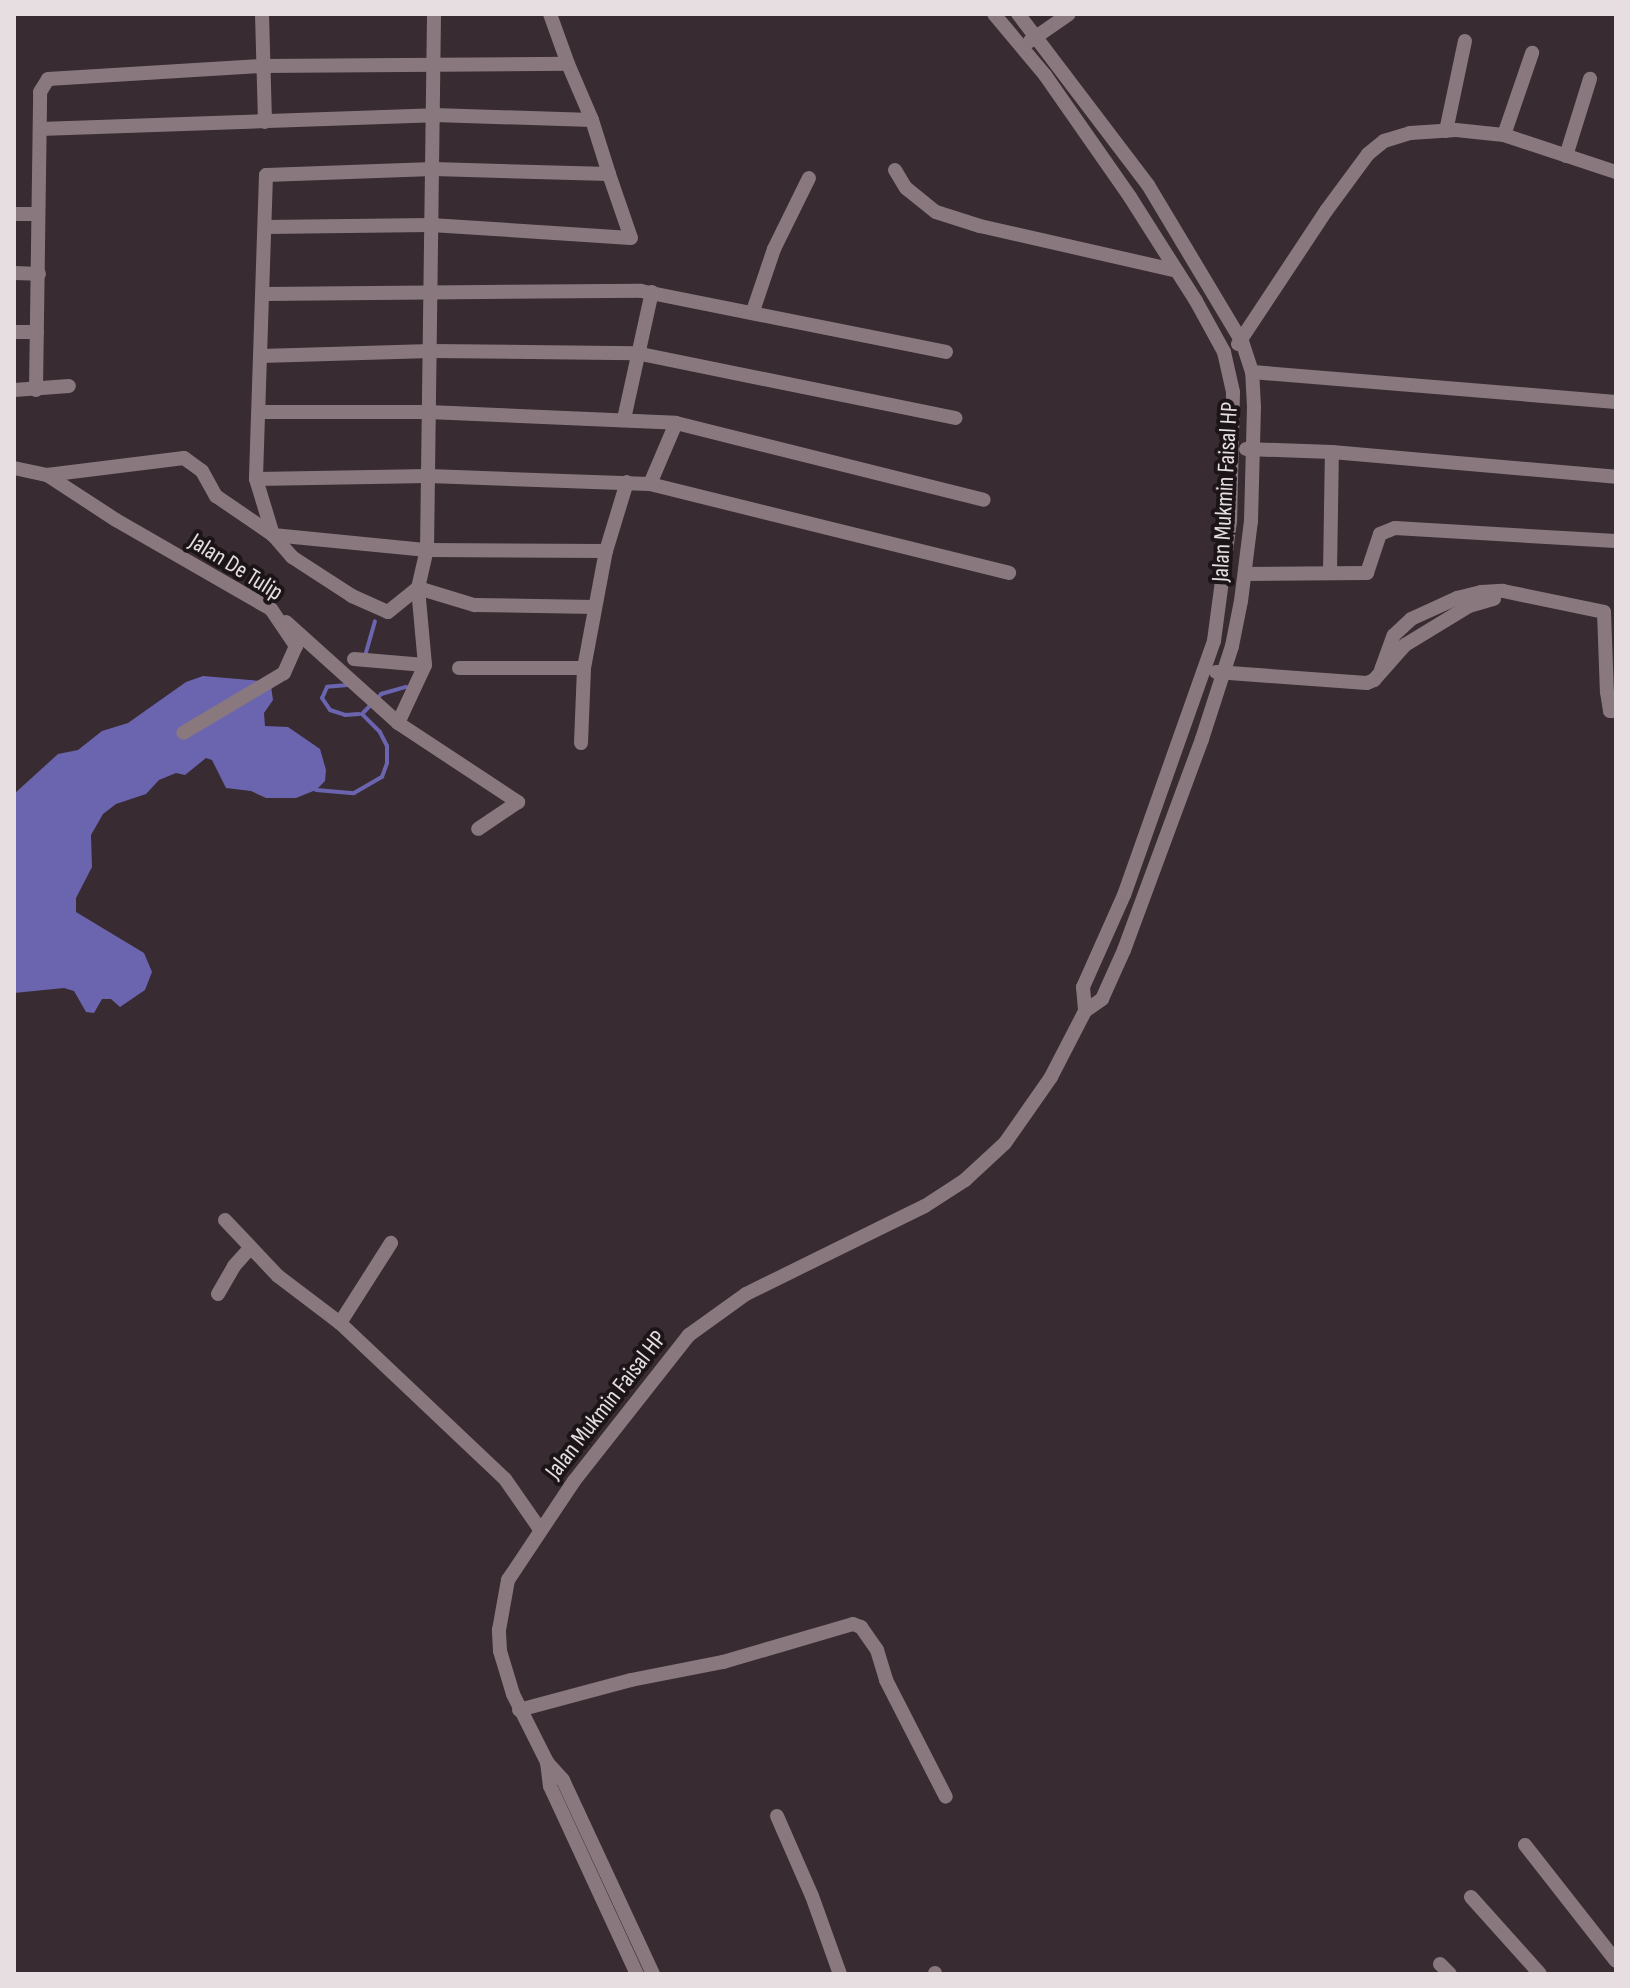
<!DOCTYPE html>
<style>
body{margin:0}
#map{position:relative;width:1630px;height:1988px;overflow:hidden;background:#382b31;font-family:"Sofia Sans Condensed",sans-serif}
div>[style]{position:absolute}
.water>*{inset:0;background:#6b65b0}
.stream>*{height:4px;margin:-2px;padding:0 2px;transform-origin:2px;border-radius:2px;background:#6b65b0}
.minor>*{height:14px;margin:-7px;padding:0 7px;transform-origin:7px;border-radius:7px;background:#89797f}
span{translate:-50% -50%;white-space:nowrap;text-align:center;line-height:1.15;-webkit-text-stroke:8px #1c1518;paint-order:stroke}
.street-label{font-size:24px;color:#e6dee1}
.frame{position:absolute;inset:0;border:16px solid #e6dee1;pointer-events:none}
</style>
<div id="map">
<div class="water">
<i style="clip-path:polygon(203px 676px,261px 681px,271px 686px,273px 700px,264px 713px,265px 726px,288px 727px,320px 749px,326px 770px,325px 781px,316px 790px,296px 798px,266px 798px,251px 791px,226px 788px,212px 760px,206px 758px,185px 775px,176px 773px,159px 780px,146px 794px,116px 804px,103px 814px,91px 835px,92px 867px,76px 898px,76px 912px,144px 953px,152px 972px,145px 990px,120px 1007px,111px 999px,102px 999px,94px 1013px,86px 1012px,74px 991px,64px 988px,14px 993px,14px 794px,58px 754px,78px 750px,102px 731px,128px 723px,186px 682px)"></i>
</div>
<div class="stream">
<i style="left:365px;top:656px;width:36px;rotate:-74deg"></i>
<i style="left:348px;top:685px;width:21px;rotate:175deg"></i>
<i style="left:327px;top:687px;width:12px;rotate:114deg"></i>
<i style="left:322px;top:698px;width:14px;rotate:56deg"></i>
<i style="left:330px;top:710px;width:16px;rotate:18deg"></i>
<i style="left:345px;top:715px;width:14px;rotate:-4deg"></i>
<i style="left:316px;top:790px;width:38px;rotate:5deg"></i>
<i style="left:354px;top:793px;width:32px;rotate:-30deg"></i>
<i style="left:382px;top:777px;width:15px;rotate:-70deg"></i>
<i style="left:387px;top:763px;width:17px;rotate:-90deg"></i>
<i style="left:387px;top:746px;width:16px;rotate:-117deg"></i>
<i style="left:380px;top:732px;width:25px;rotate:-135deg"></i>
<i style="left:362px;top:714px;width:28px;rotate:-46deg"></i>
<i style="left:381px;top:694px;width:26px;rotate:-16deg"></i>
</div>
<div class="minor">
<i style="left:262px;top:14px;width:108px;rotate:88.4deg"></i>
<i style="left:550px;top:14px;width:53px;rotate:70.2deg"></i>
<i style="left:994px;top:14px;width:80px;rotate:50.1deg"></i>
<i style="left:1045px;top:75px;width:149px;rotate:55.1deg"></i>
<i style="left:1130px;top:197px;width:123px;rotate:57.6deg"></i>
<i style="left:1196px;top:301px;width:58px;rotate:61.2deg"></i>
<i style="left:1224px;top:352px;width:41px;rotate:77.3deg"></i>
<i style="left:1233px;top:392px;width:129px;rotate:91.3deg"></i>
<i style="left:1230px;top:521px;width:121px;rotate:97.6deg"></i>
<i style="left:1214px;top:641px;width:269px;rotate:109.5deg"></i>
<i style="left:1124px;top:895px;width:101px;rotate:114deg"></i>
<i style="left:1083px;top:987px;width:24px;rotate:85deg"></i>
<i style="left:1030px;top:41px;width:47px;rotate:-34.7deg"></i>
<i style="left:40px;top:129px;width:394px;rotate:-2deg"></i>
<i style="left:434px;top:115px;width:158px;rotate:1.8deg"></i>
<i style="left:1446px;top:131px;width:92px;rotate:-78.1deg"></i>
<i style="left:1504px;top:135px;width:87px;rotate:-71.1deg"></i>
<i style="left:1566px;top:156px;width:81px;rotate:-72.7deg"></i>
<i style="left:895px;top:170px;width:21px;rotate:59deg"></i>
<i style="left:906px;top:188px;width:38px;rotate:39deg"></i>
<i style="left:936px;top:212px;width:46px;rotate:17.7deg"></i>
<i style="left:980px;top:226px;width:199px;rotate:12.8deg"></i>
<i style="left:14px;top:214px;width:24px"></i>
<i style="left:265px;top:227px;width:166px;rotate:-0.7deg"></i>
<i style="left:431px;top:225px;width:200px;rotate:3.7deg"></i>
<i style="left:631px;top:238px;width:68px;rotate:-109deg"></i>
<i style="left:14px;top:273px;width:25px;rotate:2deg"></i>
<i style="left:263px;top:294px;width:378px;rotate:-0.5deg"></i>
<i style="left:641px;top:291px;width:311px;rotate:11.3deg"></i>
<i style="left:753px;top:311px;width:65px;rotate:-71.3deg"></i>
<i style="left:774px;top:249px;width:79px;rotate:-63.8deg"></i>
<i style="left:14px;top:332px;width:23px"></i>
<i style="left:1238px;top:344px;width:159px;rotate:-56.5deg"></i>
<i style="left:1326px;top:211px;width:71px;rotate:-53.6deg"></i>
<i style="left:1368px;top:154px;width:21px;rotate:-39deg"></i>
<i style="left:1384px;top:141px;width:27px;rotate:-17deg"></i>
<i style="left:1410px;top:133px;width:46px;rotate:-3.7deg"></i>
<i style="left:1456px;top:130px;width:48px;rotate:5.9deg"></i>
<i style="left:1504px;top:135px;width:118px;rotate:18.3deg"></i>
<i style="left:261px;top:356px;width:170px;rotate:-1.7deg"></i>
<i style="left:431px;top:351px;width:205px;rotate:0.6deg"></i>
<i style="left:636px;top:353px;width:326px;rotate:11.5deg"></i>
<i style="left:1252px;top:372px;width:365px;rotate:4.7deg"></i>
<i style="left:14px;top:390px;width:55px;rotate:-4.2deg"></i>
<i style="left:36px;top:390px;width:298px;rotate:-89.2deg"></i>
<i style="left:40px;top:92px;width:15px;rotate:-58deg"></i>
<i style="left:48px;top:79px;width:214px;rotate:-3.5deg"></i>
<i style="left:262px;top:66px;width:306px;rotate:-0.4deg"></i>
<i style="left:568px;top:64px;width:61px;rotate:66.8deg"></i>
<i style="left:592px;top:120px;width:57px;rotate:72.5deg"></i>
<i style="left:609px;top:174px;width:176px;rotate:-178.4deg"></i>
<i style="left:433px;top:169px;width:167px;rotate:177.9deg"></i>
<i style="left:266px;top:175px;width:304px;rotate:91.9deg"></i>
<i style="left:256px;top:479px;width:59px;rotate:73.1deg"></i>
<i style="left:259px;top:412px;width:169px"></i>
<i style="left:428px;top:412px;width:248px;rotate:2.5deg"></i>
<i style="left:676px;top:423px;width:317px;rotate:14deg"></i>
<i style="left:624px;top:419px;width:130px;rotate:-77.6deg"></i>
<i style="left:1246px;top:449px;width:86px;rotate:2deg"></i>
<i style="left:1332px;top:452px;width:285px;rotate:5deg"></i>
<i style="left:14px;top:468px;width:34px;rotate:12deg"></i>
<i style="left:47px;top:475px;width:82px;rotate:33.1deg"></i>
<i style="left:116px;top:520px;width:179px;rotate:29.9deg"></i>
<i style="left:271px;top:609px;width:45px;rotate:56deg"></i>
<i style="left:296px;top:646px;width:30px;rotate:114deg"></i>
<i style="left:284px;top:673px;width:117px;rotate:149.3deg"></i>
<i style="left:47px;top:475px;width:138px;rotate:-7.1deg"></i>
<i style="left:184px;top:458px;width:22px;rotate:36deg"></i>
<i style="left:202px;top:471px;width:29px;rotate:61deg"></i>
<i style="left:216px;top:496px;width:69px;rotate:34.4deg"></i>
<i style="left:273px;top:535px;width:29px;rotate:49deg"></i>
<i style="left:292px;top:557px;width:72px;rotate:33deg"></i>
<i style="left:352px;top:596px;width:39px;rotate:24deg"></i>
<i style="left:388px;top:612px;width:38px;rotate:-39deg"></i>
<i style="left:418px;top:588px;width:59px;rotate:16.9deg"></i>
<i style="left:474px;top:605px;width:121px;rotate:0.9deg"></i>
<i style="left:256px;top:479px;width:173px;rotate:-1deg"></i>
<i style="left:429px;top:476px;width:221px;rotate:2.1deg"></i>
<i style="left:650px;top:484px;width:370px;rotate:13.9deg"></i>
<i style="left:650px;top:484px;width:66px;rotate:-66.9deg"></i>
<i style="left:273px;top:535px;width:155px;rotate:5.6deg"></i>
<i style="left:427px;top:550px;width:179px;rotate:0.3deg"></i>
<i style="left:1330px;top:573px;width:121px;rotate:-89.1deg"></i>
<i style="left:1245px;top:574px;width:122px;rotate:-0.5deg"></i>
<i style="left:1367px;top:573px;width:41px;rotate:-71.6deg"></i>
<i style="left:1380px;top:534px;width:16px;rotate:-22deg"></i>
<i style="left:1395px;top:528px;width:221px;rotate:3.4deg"></i>
<i style="left:286px;top:622px;width:151px;rotate:42deg"></i>
<i style="left:398px;top:723px;width:144px;rotate:33.4deg"></i>
<i style="left:518px;top:802px;width:48px;rotate:146deg"></i>
<i style="left:354px;top:659px;width:71px;rotate:4.8deg"></i>
<i style="left:459px;top:668px;width:125px"></i>
<i style="left:584px;top:668px;width:119px;rotate:-79.4deg"></i>
<i style="left:606px;top:551px;width:72px;rotate:-73.1deg"></i>
<i style="left:1381px;top:670px;width:37px;rotate:-70deg"></i>
<i style="left:1394px;top:635px;width:23px;rotate:-43deg"></i>
<i style="left:1411px;top:619px;width:51px;rotate:-24.5deg"></i>
<i style="left:1457px;top:598px;width:25px;rotate:-14deg"></i>
<i style="left:1481px;top:592px;width:22px;rotate:-3deg"></i>
<i style="left:1503px;top:591px;width:103px;rotate:11.7deg"></i>
<i style="left:1604px;top:612px;width:80px;rotate:87.9deg"></i>
<i style="left:1607px;top:692px;width:19px;rotate:81deg"></i>
<i style="left:1610px;top:711px;width:6px"></i>
<i style="left:1216px;top:672px;width:151px;rotate:4.2deg"></i>
<i style="left:1367px;top:683px;width:8px;rotate:-23deg"></i>
<i style="left:1374px;top:680px;width:47px;rotate:-48.5deg"></i>
<i style="left:1405px;top:645px;width:75px;rotate:-31.4deg"></i>
<i style="left:1469px;top:606px;width:26px;rotate:-16deg"></i>
<i style="left:398px;top:723px;width:64px;rotate:-65deg"></i>
<i style="left:425px;top:665px;width:77px;rotate:-95.2deg"></i>
<i style="left:418px;top:588px;width:39px;rotate:-77deg"></i>
<i style="left:427px;top:550px;width:536px;rotate:-89.25deg"></i>
<i style="left:581px;top:743px;width:75px;rotate:-87.7deg"></i>
<i style="left:225px;top:1220px;width:77px;rotate:46.6deg"></i>
<i style="left:278px;top:1276px;width:78px;rotate:37.2deg"></i>
<i style="left:340px;top:1323px;width:227px;rotate:43.4deg"></i>
<i style="left:505px;top:1479px;width:60px;rotate:55.2deg"></i>
<i style="left:218px;top:1294px;width:32px;rotate:-60deg"></i>
<i style="left:234px;top:1266px;width:24px;rotate:-48deg"></i>
<i style="left:340px;top:1323px;width:95px;rotate:-57.5deg"></i>
<i style="left:519px;top:1710px;width:116px;rotate:-15deg"></i>
<i style="left:631px;top:1680px;width:94px;rotate:-11.1deg"></i>
<i style="left:723px;top:1662px;width:135px;rotate:-16.3deg"></i>
<i style="left:853px;top:1624px;width:9px;rotate:21deg"></i>
<i style="left:861px;top:1627px;width:28px;rotate:55deg"></i>
<i style="left:877px;top:1650px;width:31px;rotate:73deg"></i>
<i style="left:886px;top:1680px;width:131px;rotate:62.9deg"></i>
<i style="left:547px;top:1762px;width:24px;rotate:83deg"></i>
<i style="left:550px;top:1786px;width:207px;rotate:65.2deg"></i>
<i style="left:777px;top:1816px;width:87px;rotate:66.4deg"></i>
<i style="left:812px;top:1896px;width:83px;rotate:70.3deg"></i>
<i style="left:1525px;top:1845px;width:147px;rotate:51.9deg"></i>
<i style="left:1471px;top:1897px;width:103px;rotate:48.1deg"></i>
<i style="left:1440px;top:1964px;width:14px;rotate:45deg"></i>
<i style="left:935px;top:1973px;width:1px;rotate:90deg"></i>
<i style="left:653px;top:1974px;width:214px;rotate:-114.9deg"></i>
<i style="left:563px;top:1780px;width:24px;rotate:-132deg"></i>
<i style="left:547px;top:1762px;width:76px;rotate:-116.6deg"></i>
<i style="left:513px;top:1694px;width:45px;rotate:-106.8deg"></i>
<i style="left:500px;top:1651px;width:21px;rotate:-93deg"></i>
<i style="left:499px;top:1630px;width:51px;rotate:-79.8deg"></i>
<i style="left:508px;top:1580px;width:119px;rotate:-56.3deg"></i>
<i style="left:574px;top:1481px;width:186px;rotate:-51.8deg"></i>
<i style="left:689px;top:1335px;width:70px;rotate:-35.7deg"></i>
<i style="left:746px;top:1294px;width:199px;rotate:-26.2deg"></i>
<i style="left:925px;top:1206px;width:48px;rotate:-33deg"></i>
<i style="left:965px;top:1180px;width:54px;rotate:-42.8deg"></i>
<i style="left:1005px;top:1143px;width:80px;rotate:-55.1deg"></i>
<i style="left:1051px;top:1077px;width:74px;rotate:-62.7deg"></i>
<i style="left:1085px;top:1011px;width:21px;rotate:-35deg"></i>
<i style="left:1102px;top:999px;width:54px;rotate:-65.8deg"></i>
<i style="left:1124px;top:950px;width:225px;rotate:-69.7deg"></i>
<i style="left:1202px;top:739px;width:98px;rotate:-72.1deg"></i>
<i style="left:1232px;top:646px;width:46px;rotate:-78.7deg"></i>
<i style="left:1241px;top:601px;width:81px;rotate:-82.9deg"></i>
<i style="left:1251px;top:521px;width:114px;rotate:-88.5deg"></i>
<i style="left:1254px;top:407px;width:35px;rotate:-93deg"></i>
<i style="left:1252px;top:372px;width:32px;rotate:-108deg"></i>
<i style="left:1242px;top:342px;width:183px;rotate:-120.9deg"></i>
<i style="left:1148px;top:185px;width:215px;rotate:-127.2deg"></i>
</div>
<div class="street-label">
<span style="left:1225px;top:492px;rotate:-87deg">Jalan Mukmin Faisal HP</span>
<span style="left:236px;top:567px;rotate:32deg">Jalan De Tulip</span>
<span style="left:606px;top:1405px;rotate:-52deg">Jalan Mukmin Faisal HP</span>
</div>
<div class="frame"></div>
</div>
